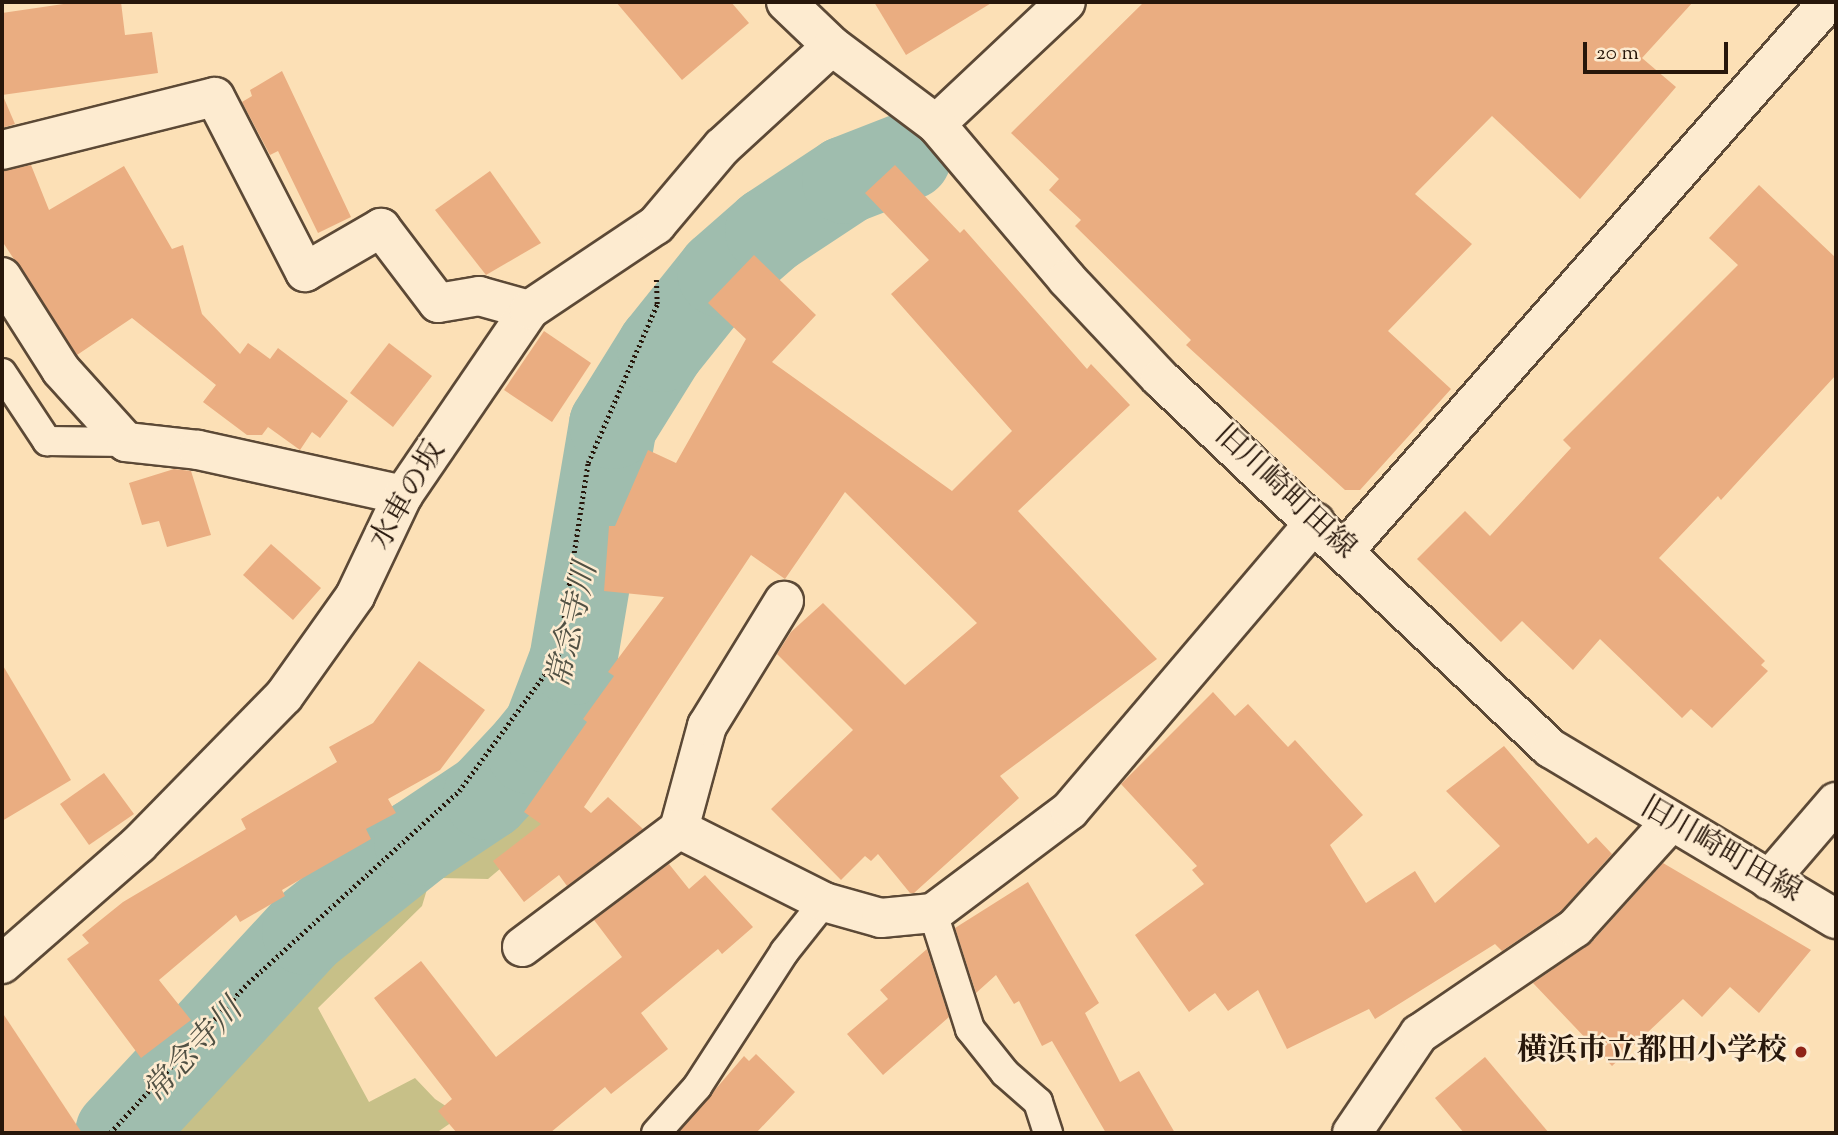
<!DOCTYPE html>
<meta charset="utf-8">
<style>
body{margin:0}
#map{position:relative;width:1838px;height:1135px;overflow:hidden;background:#fce0b6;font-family:"Sorts Mill Goudy","Noto Serif JP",serif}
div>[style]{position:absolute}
.green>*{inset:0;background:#c7c088}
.river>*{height:88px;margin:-44px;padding:0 44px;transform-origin:44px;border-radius:44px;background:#9fbdae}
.building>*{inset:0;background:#eaad81}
.path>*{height:4.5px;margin-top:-2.25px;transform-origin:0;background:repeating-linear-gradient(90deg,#27170b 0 2px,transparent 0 5.5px)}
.roads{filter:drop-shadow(2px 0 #5c4936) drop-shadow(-2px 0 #5c4936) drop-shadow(0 2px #5c4936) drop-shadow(0 -2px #5c4936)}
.service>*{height:28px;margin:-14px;padding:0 14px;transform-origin:14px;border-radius:14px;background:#fdebd0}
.minor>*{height:38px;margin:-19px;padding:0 19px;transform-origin:19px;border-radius:19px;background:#fdebd0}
.tertiary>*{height:38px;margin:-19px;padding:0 19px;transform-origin:19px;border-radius:19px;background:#fdebd0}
.secondary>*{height:38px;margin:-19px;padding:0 19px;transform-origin:19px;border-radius:19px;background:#fdebd0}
.dots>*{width:19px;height:19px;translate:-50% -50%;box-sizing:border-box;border:4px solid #fdebd0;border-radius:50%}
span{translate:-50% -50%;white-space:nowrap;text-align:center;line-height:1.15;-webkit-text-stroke:5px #fdebd0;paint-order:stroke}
.street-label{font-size:30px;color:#27170b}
.poi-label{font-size:30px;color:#27170b;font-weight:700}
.right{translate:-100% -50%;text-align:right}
.water-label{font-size:32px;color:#515144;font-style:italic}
.frame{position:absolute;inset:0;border:4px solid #27170b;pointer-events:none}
.scale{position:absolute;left:1583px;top:42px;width:145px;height:32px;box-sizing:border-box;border:4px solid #27170b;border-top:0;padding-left:9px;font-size:21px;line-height:24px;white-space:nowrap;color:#27170b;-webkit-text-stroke:5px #fdebd0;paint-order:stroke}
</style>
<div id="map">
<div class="green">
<i style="clip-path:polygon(539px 728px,552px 744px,555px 776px,543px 833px,488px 879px,440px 878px,428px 886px,422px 906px,318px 1008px,369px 1102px,415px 1078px,435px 1099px,461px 1116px,436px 1133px,128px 1133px,264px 999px,250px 974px,434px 804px,493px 754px,513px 747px)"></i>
</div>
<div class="river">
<i style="left:119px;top:1133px;width:275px;rotate:-47.2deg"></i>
<i style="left:306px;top:931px;width:143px;rotate:-38.5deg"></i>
<i style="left:418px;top:842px;width:83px;rotate:-33.7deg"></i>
<i style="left:487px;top:796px;width:63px;rotate:-46.9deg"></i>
<i style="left:530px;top:750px;width:27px;rotate:-51deg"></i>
<i style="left:547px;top:729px;width:73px;rotate:-69.1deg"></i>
<i style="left:573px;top:661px;width:239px;rotate:-80.4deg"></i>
<i style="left:613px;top:425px;width:91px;rotate:-58.1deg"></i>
<i style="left:661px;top:348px;width:96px;rotate:-51.3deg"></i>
<i style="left:721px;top:273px;width:64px;rotate:-41.2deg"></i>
<i style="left:769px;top:231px;width:92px;rotate:-33.5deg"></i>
<i style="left:846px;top:180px;width:66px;rotate:-21.2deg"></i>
</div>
<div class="building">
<i style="clip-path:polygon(77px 2px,121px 2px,125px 35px,152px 32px,158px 73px,2px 95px,2px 13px)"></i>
<i style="clip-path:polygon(616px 2px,731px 2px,749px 23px,682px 80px)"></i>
<i style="clip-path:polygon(874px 2px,993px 2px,906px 55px)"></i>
<i style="clip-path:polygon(1144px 2px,1693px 2px,1642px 58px,1676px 87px,1580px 199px,1492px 116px,1415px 194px,1472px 244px,1388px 331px,1451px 389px,1360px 490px,1345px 490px,1186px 345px,1191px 340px,1075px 226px,1081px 220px,1049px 190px,1059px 179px,1011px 133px)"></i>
<i style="clip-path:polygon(282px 71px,351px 217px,318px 233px,278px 151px,270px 155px,242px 102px,252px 96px,250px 90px)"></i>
<i style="clip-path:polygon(3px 96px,15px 124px,2px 128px,2px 97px)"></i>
<i style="clip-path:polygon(31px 165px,49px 210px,124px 166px,172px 249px,183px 245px,202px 314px,240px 354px,248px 343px,270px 359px,278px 348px,348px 401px,320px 438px,312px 432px,300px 450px,268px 427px,262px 435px,247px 435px,203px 402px,216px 385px,132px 318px,77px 355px,2px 241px,2px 171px)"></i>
<i style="clip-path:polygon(895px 165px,960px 233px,964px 229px,1087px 369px,1091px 364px,1130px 405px,1018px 511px,1157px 659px,1000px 776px,1019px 798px,914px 893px,910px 893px,878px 854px,871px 861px,865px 856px,841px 880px,771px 809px,853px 730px,777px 654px,791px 632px,823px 603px,905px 685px,977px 623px,845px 492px,785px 579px,751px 555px,584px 807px,591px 813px,608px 797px,643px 829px,567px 886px,559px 875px,524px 902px,493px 861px,541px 824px,524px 812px,587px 722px,583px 719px,614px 676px,608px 672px,664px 597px,604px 591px,609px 526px,615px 526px,648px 450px,676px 463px,746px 339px,708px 303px,754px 255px,816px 315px,772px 362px,952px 491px,1012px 431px,891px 294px,929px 260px,865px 193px)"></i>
<i style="clip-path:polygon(490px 171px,541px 243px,486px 275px,435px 210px)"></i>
<i style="clip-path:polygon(1759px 185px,1836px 258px,1836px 375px,1721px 500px,1718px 496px,1659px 558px,1765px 661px,1761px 665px,1768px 671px,1712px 728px,1691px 709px,1682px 718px,1600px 639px,1573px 670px,1522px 621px,1501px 642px,1417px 559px,1465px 511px,1490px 536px,1571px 448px,1563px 440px,1738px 265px,1709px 238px)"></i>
<i style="clip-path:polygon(544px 331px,591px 363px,552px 422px,504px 390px)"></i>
<i style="clip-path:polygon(389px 343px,432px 376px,393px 427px,350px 393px)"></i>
<i style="clip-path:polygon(174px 469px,191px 471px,211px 535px,167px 547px,159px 521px,142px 525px,129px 483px)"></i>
<i style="clip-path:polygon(271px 544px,321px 588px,293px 620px,243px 575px)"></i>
<i style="clip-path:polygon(419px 661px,485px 710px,440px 770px,388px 799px,396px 813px,366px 829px,371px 839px,282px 890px,285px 896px,240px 922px,236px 915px,159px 980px,191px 1020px,141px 1058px,67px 959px,89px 943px,82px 935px,123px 902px,246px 829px,241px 819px,337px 762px,329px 747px,373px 723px)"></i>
<i style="clip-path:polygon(2px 664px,71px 780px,2px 821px)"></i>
<i style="clip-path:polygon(1213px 692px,1235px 716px,1248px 704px,1288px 747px,1295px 740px,1363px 815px,1330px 845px,1366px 903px,1415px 871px,1435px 903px,1500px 846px,1446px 791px,1504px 746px,1588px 844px,1596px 837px,1612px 854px,1561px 911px,1502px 951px,1495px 944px,1375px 1019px,1369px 1009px,1287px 1049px,1258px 990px,1228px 1011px,1215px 993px,1189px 1012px,1135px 935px,1204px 884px,1192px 870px,1197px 866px,1121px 784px)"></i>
<i style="clip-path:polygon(104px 773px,134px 814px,89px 845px,60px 804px)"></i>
<i style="clip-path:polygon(1663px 863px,1811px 950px,1759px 1013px,1730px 987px,1702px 1017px,1683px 999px,1612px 1066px,1533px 983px,1591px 943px)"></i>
<i style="clip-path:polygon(669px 864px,689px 889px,705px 875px,753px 927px,722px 954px,718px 949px,641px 1013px,668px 1049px,611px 1094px,605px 1087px,550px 1133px,457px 1133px,438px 1111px,452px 1099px,374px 998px,421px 961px,496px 1057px,622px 957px,594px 920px)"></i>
<i style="clip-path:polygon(1028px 882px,1099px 1003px,1085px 1013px,1120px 1082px,1139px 1071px,1175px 1133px,1106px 1133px,1052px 1041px,1042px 1046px,1019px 1001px,1014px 1004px,996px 975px,976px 993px,955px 928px)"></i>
<i style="clip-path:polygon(927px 949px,949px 1017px,883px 1075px,847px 1034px,888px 999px,880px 990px)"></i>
<i style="clip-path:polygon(2px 1012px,82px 1133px,2px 1133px)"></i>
<i style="clip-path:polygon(756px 1054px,795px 1092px,756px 1133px,678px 1133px,744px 1056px,749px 1061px)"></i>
<i style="clip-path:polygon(1485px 1057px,1549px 1133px,1464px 1133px,1435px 1098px)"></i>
</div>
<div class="path">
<i style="left:110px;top:1133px;width:204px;rotate:-47.4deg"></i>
<i style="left:248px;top:983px;width:285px;rotate:-42.3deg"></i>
<i style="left:459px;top:791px;width:167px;rotate:-53.7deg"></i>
<i style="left:558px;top:656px;width:195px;rotate:-81.2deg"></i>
<i style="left:588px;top:463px;width:173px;rotate:-66.5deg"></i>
<i style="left:657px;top:304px;width:25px;rotate:-92deg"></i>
</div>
<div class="roads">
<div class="service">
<i style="left:2px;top:373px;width:82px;rotate:56.5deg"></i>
<i style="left:47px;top:441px;width:79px;rotate:0.7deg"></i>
<i style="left:933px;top:913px;width:122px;rotate:72.3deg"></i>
<i style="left:970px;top:1029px;width:56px;rotate:51.5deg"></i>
<i style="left:1005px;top:1073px;width:44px;rotate:41.3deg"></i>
<i style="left:1038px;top:1102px;width:33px;rotate:72deg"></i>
<i style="left:656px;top:1133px;width:62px;rotate:-48.3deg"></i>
<i style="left:697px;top:1087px;width:162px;rotate:-57.1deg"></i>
<i style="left:785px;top:951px;width:63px;rotate:-51.5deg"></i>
</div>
<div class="minor">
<i style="left:2px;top:150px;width:219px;rotate:-14deg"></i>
<i style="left:215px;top:97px;width:197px;rotate:62.8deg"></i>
<i style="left:305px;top:272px;width:88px;rotate:-30.1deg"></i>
<i style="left:381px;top:228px;width:94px;rotate:52.8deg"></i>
<i style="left:438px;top:303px;width:42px;rotate:-9.7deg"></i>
<i style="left:479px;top:296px;width:52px;rotate:15.6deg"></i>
<i style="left:2px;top:277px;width:110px;rotate:57.6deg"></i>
<i style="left:61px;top:370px;width:97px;rotate:47.9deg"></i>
<i style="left:126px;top:442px;width:72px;rotate:6.3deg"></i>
<i style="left:198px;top:450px;width:210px;rotate:12.4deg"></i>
<i style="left:1345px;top:550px;width:730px;rotate:-48.61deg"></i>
<i style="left:679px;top:829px;width:107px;rotate:-74.8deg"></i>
<i style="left:707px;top:726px;width:147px;rotate:-58.4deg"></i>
<i style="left:1769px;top:880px;width:103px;rotate:-49.3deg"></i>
<i style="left:522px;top:947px;width:196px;rotate:-36.9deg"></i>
<i style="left:679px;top:829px;width:162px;rotate:26.7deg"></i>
<i style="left:824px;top:902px;width:59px;rotate:15.7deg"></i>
<i style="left:881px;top:918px;width:52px;rotate:-5.5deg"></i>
<i style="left:933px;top:913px;width:171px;rotate:-36.9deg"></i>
<i style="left:1070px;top:810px;width:378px;rotate:-49.6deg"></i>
<i style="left:2px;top:964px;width:182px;rotate:-41.2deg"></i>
<i style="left:139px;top:844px;width:207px;rotate:-45.6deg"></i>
<i style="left:284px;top:696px;width:123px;rotate:-54.6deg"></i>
<i style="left:355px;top:596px;width:112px;rotate:-64.6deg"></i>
<i style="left:403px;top:495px;width:224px;rotate:-55.7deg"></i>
<i style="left:529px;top:310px;width:153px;rotate:-33.8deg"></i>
<i style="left:656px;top:225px;width:102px;rotate:-49.8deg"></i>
<i style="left:722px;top:147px;width:149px;rotate:-42.6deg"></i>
<i style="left:1352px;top:1133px;width:120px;rotate:-55.9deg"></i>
<i style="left:1419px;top:1034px;width:189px;rotate:-34.2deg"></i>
<i style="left:1575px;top:928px;width:142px;rotate:-47.9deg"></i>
</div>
<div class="tertiary">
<i style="left:936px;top:124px;width:178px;rotate:-43.2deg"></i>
</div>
<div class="secondary">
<i style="left:786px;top:2px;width:64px;rotate:43.7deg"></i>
<i style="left:832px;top:46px;width:130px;rotate:36.9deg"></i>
<i style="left:936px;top:124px;width:203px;rotate:49.8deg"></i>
<i style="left:1067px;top:279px;width:136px;rotate:46.8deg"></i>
<i style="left:1160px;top:378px;width:538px;rotate:43.49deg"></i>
<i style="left:1550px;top:748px;width:333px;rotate:30.9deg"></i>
</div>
</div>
<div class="dots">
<i style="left:1801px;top:1052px;background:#8f2418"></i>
</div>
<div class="street-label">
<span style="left:1284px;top:493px;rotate:43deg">旧川崎町田線</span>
<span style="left:409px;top:496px;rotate:-60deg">水車の坂</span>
<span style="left:1720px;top:851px;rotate:30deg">旧川崎町田線</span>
</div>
<div class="poi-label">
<span class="right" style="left:1787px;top:1052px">横浜市立都田小学校</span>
</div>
<div class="water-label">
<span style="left:574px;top:626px;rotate:-77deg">常念寺川</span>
<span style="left:194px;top:1052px;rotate:-47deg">常念寺川</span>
</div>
<div class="frame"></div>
<div class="scale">20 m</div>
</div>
